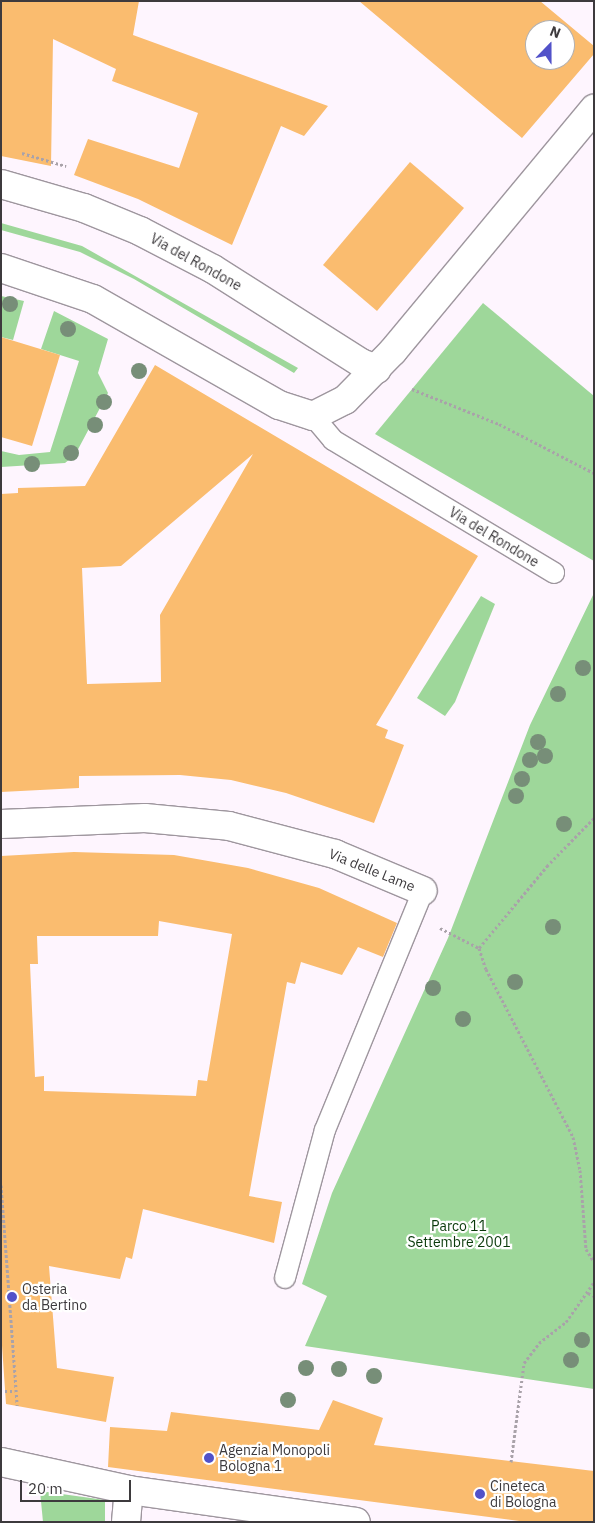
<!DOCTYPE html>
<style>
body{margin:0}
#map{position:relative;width:595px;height:1523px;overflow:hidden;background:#fef5fe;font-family:"IBM Plex Sans",sans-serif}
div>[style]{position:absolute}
.green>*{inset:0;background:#9ed79a}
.building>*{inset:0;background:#fabc6f}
.path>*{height:3px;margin-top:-1.5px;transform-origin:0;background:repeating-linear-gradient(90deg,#a9a2a9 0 2.5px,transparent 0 5px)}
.roads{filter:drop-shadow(1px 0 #9e969e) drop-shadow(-1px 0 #9e969e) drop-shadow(0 1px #9e969e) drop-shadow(0 -1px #9e969e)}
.service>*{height:20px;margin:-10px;padding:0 10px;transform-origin:10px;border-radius:10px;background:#fff}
.minor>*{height:28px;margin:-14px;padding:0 14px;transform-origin:14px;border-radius:14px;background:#fff}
.tertiary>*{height:28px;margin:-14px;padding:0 14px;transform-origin:14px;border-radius:14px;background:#fff}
.trees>*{width:16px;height:16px;margin:-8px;border-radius:50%;background:#778e78}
.dots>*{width:14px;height:14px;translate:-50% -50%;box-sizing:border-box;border:2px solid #fff;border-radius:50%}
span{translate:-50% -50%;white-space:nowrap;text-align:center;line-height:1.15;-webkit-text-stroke:4.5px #fff;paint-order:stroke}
.street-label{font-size:14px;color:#3d3a3d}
.park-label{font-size:14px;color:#09390a}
.poi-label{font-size:14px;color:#3d3a3d}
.left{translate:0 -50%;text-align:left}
.frame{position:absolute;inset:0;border:2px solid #3d3a3d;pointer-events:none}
.north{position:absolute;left:525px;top:20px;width:50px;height:50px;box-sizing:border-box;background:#fff;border:1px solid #b1b0b1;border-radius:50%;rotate:22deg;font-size:14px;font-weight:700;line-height:20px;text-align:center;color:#3d3a3d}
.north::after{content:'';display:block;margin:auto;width:18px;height:22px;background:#5252c9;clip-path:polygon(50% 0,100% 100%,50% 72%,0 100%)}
.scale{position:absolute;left:20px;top:1480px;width:111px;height:22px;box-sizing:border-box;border:2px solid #3d3a3d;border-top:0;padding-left:6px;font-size:15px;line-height:18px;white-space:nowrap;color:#3d3a3d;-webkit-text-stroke:4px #fff;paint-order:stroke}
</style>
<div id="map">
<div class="green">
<i style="clip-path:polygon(1px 223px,82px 246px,298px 368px,294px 373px,134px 279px,80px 252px,1px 230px)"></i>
<i style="clip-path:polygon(1px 296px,24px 301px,13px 340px,1px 337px)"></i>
<i style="clip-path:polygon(483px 303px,594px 396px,594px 561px,375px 434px)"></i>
<i style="clip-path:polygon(54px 311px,108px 339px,98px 373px,108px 393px,75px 455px,65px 463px,1px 467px,1px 451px,19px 455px,50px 452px,79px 361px,41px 349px)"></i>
<i style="clip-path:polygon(594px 593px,594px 1389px,305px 1346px,327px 1296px,302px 1284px,332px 1193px,448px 938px,530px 725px)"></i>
<i style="clip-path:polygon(481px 596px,495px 604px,455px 702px,445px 716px,417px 698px)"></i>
<i style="clip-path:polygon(40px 1491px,105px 1500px,105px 1522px,43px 1522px)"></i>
</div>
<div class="building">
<i style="clip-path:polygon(1px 1px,139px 1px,133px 35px,328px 106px,304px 136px,281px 126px,232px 245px,138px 199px,74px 175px,88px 139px,179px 168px,198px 113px,112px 81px,116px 69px,53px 39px,51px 166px,1px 156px)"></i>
<i style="clip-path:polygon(evenodd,359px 1px,540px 1px,594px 46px,594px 54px,522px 138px,359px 1px,535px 30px,565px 30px,565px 60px,535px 60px,535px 30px)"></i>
<i style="clip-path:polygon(410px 162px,464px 208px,377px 311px,323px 265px)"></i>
<i style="clip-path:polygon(1px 337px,60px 355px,32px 446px,1px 437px)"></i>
<i style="clip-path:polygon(evenodd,155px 365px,478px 556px,376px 725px,388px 730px,385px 738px,404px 745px,374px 823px,286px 793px,231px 780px,180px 775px,79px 776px,79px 788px,1px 792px,1px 494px,18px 493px,18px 488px,85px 486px,155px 365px,253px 454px,160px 615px,161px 682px,87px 684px,82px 568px,121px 566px,253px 454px)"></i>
<i style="clip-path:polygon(evenodd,74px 852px,174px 855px,248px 868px,319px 888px,397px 923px,383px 957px,358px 947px,342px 975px,301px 962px,295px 984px,287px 982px,249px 1196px,282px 1202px,274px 1243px,143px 1209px,132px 1259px,126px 1257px,120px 1279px,49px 1266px,57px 1368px,114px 1377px,106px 1422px,6px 1404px,1px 1331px,1px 856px,74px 852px,159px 921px,232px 934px,207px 1081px,198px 1080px,196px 1096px,44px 1091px,44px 1076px,35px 1077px,30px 964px,38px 964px,37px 936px,158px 936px,159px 921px)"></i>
<i style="clip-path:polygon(333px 1400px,383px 1418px,374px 1445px,594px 1471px,594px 1522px,527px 1522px,108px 1467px,110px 1427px,167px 1431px,171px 1412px,319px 1430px)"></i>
</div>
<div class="path">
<i style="left:22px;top:153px;width:46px;rotate:16.5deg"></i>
<i style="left:412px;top:389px;width:94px;rotate:21.9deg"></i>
<i style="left:499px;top:424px;width:107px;rotate:27.3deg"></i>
<i style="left:594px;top:818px;width:66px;rotate:134.4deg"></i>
<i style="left:548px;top:865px;width:108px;rotate:129.7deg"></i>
<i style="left:479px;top:948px;width:22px;rotate:72deg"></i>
<i style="left:486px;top:969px;width:189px;rotate:62.6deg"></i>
<i style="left:573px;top:1137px;width:34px;rotate:78deg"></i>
<i style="left:580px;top:1170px;width:79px;rotate:85.7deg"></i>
<i style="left:586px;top:1249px;width:15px;rotate:58deg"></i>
<i style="left:440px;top:928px;width:44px;rotate:27.1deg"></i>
<i style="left:1px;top:1185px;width:221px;rotate:85.8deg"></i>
<i style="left:588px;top:1293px;width:7px;rotate:27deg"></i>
<i style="left:5px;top:1391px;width:10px"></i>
<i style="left:511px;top:1462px;width:100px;rotate:-82.5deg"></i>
<i style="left:524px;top:1363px;width:25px;rotate:-53deg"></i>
<i style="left:539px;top:1343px;width:34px;rotate:-38deg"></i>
<i style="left:566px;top:1322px;width:49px;rotate:-55deg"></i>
</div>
<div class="roads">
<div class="service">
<i style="left:313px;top:416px;width:31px;rotate:50deg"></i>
<i style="left:333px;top:440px;width:258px;rotate:31deg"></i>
<i style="left:285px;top:1278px;width:153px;rotate:-74.9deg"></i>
<i style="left:325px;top:1130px;width:258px;rotate:-67.7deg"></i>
</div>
<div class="minor">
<i style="left:1px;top:184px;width:86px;rotate:16.1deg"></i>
<i style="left:84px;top:208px;width:61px;rotate:22.3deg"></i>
<i style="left:140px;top:231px;width:82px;rotate:27.5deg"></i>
<i style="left:213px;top:269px;width:175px;rotate:32.4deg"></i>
<i style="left:361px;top:363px;width:17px;rotate:21deg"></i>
<i style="left:1px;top:268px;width:97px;rotate:18.6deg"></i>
<i style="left:93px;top:299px;width:214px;rotate:29.7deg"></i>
<i style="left:279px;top:405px;width:36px;rotate:18deg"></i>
<i style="left:313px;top:416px;width:36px;rotate:-27deg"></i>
<i style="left:345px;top:400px;width:69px;rotate:-45.6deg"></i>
<i style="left:393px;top:351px;width:315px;rotate:-50.3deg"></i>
<i style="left:1px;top:824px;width:144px;rotate:-2.4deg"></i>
<i style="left:145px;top:818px;width:84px;rotate:5.4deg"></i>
<i style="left:229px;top:826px;width:110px;rotate:14.8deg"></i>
<i style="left:335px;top:854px;width:95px;rotate:22.8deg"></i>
<i style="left:126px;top:1522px;width:32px;rotate:-85deg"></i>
</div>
<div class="tertiary">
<i style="left:1px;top:1462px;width:131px;rotate:12.3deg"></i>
<i style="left:129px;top:1490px;width:229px;rotate:8deg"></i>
</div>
</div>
<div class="trees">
<i style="left:10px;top:304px"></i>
<i style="left:68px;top:329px"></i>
<i style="left:139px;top:371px"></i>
<i style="left:104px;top:402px"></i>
<i style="left:95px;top:425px"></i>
<i style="left:71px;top:453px"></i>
<i style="left:32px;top:464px"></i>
<i style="left:583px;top:668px"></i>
<i style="left:558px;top:694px"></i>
<i style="left:538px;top:742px"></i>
<i style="left:545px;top:756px"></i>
<i style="left:530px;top:760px"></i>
<i style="left:522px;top:779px"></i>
<i style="left:516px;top:796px"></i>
<i style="left:564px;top:824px"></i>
<i style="left:553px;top:927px"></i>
<i style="left:515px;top:982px"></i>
<i style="left:433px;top:988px"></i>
<i style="left:463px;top:1019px"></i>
<i style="left:582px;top:1340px"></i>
<i style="left:571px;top:1360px"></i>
<i style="left:306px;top:1368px"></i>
<i style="left:339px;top:1369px"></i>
<i style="left:374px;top:1376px"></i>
<i style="left:288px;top:1400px"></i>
</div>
<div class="dots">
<i style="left:12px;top:1297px;background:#5252c9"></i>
<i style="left:209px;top:1458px;background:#5252c9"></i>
<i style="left:480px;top:1494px;background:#5252c9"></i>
</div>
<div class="street-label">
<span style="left:196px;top:262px;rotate:29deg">Via del Rondone</span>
<span style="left:494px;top:537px;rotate:31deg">Via del Rondone</span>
<span style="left:372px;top:870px;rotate:22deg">Via delle Lame</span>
</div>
<div class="park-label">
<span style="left:459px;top:1234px">Parco 11<br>Settembre 2001</span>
</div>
<div class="poi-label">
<span class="left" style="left:22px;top:1297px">Osteria<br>da Bertino</span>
<span class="left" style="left:219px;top:1458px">Agenzia Monopoli<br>Bologna 1</span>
<span class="left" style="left:490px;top:1494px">Cineteca<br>di Bologna</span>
</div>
<div class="frame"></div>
<div class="north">N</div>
<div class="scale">20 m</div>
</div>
